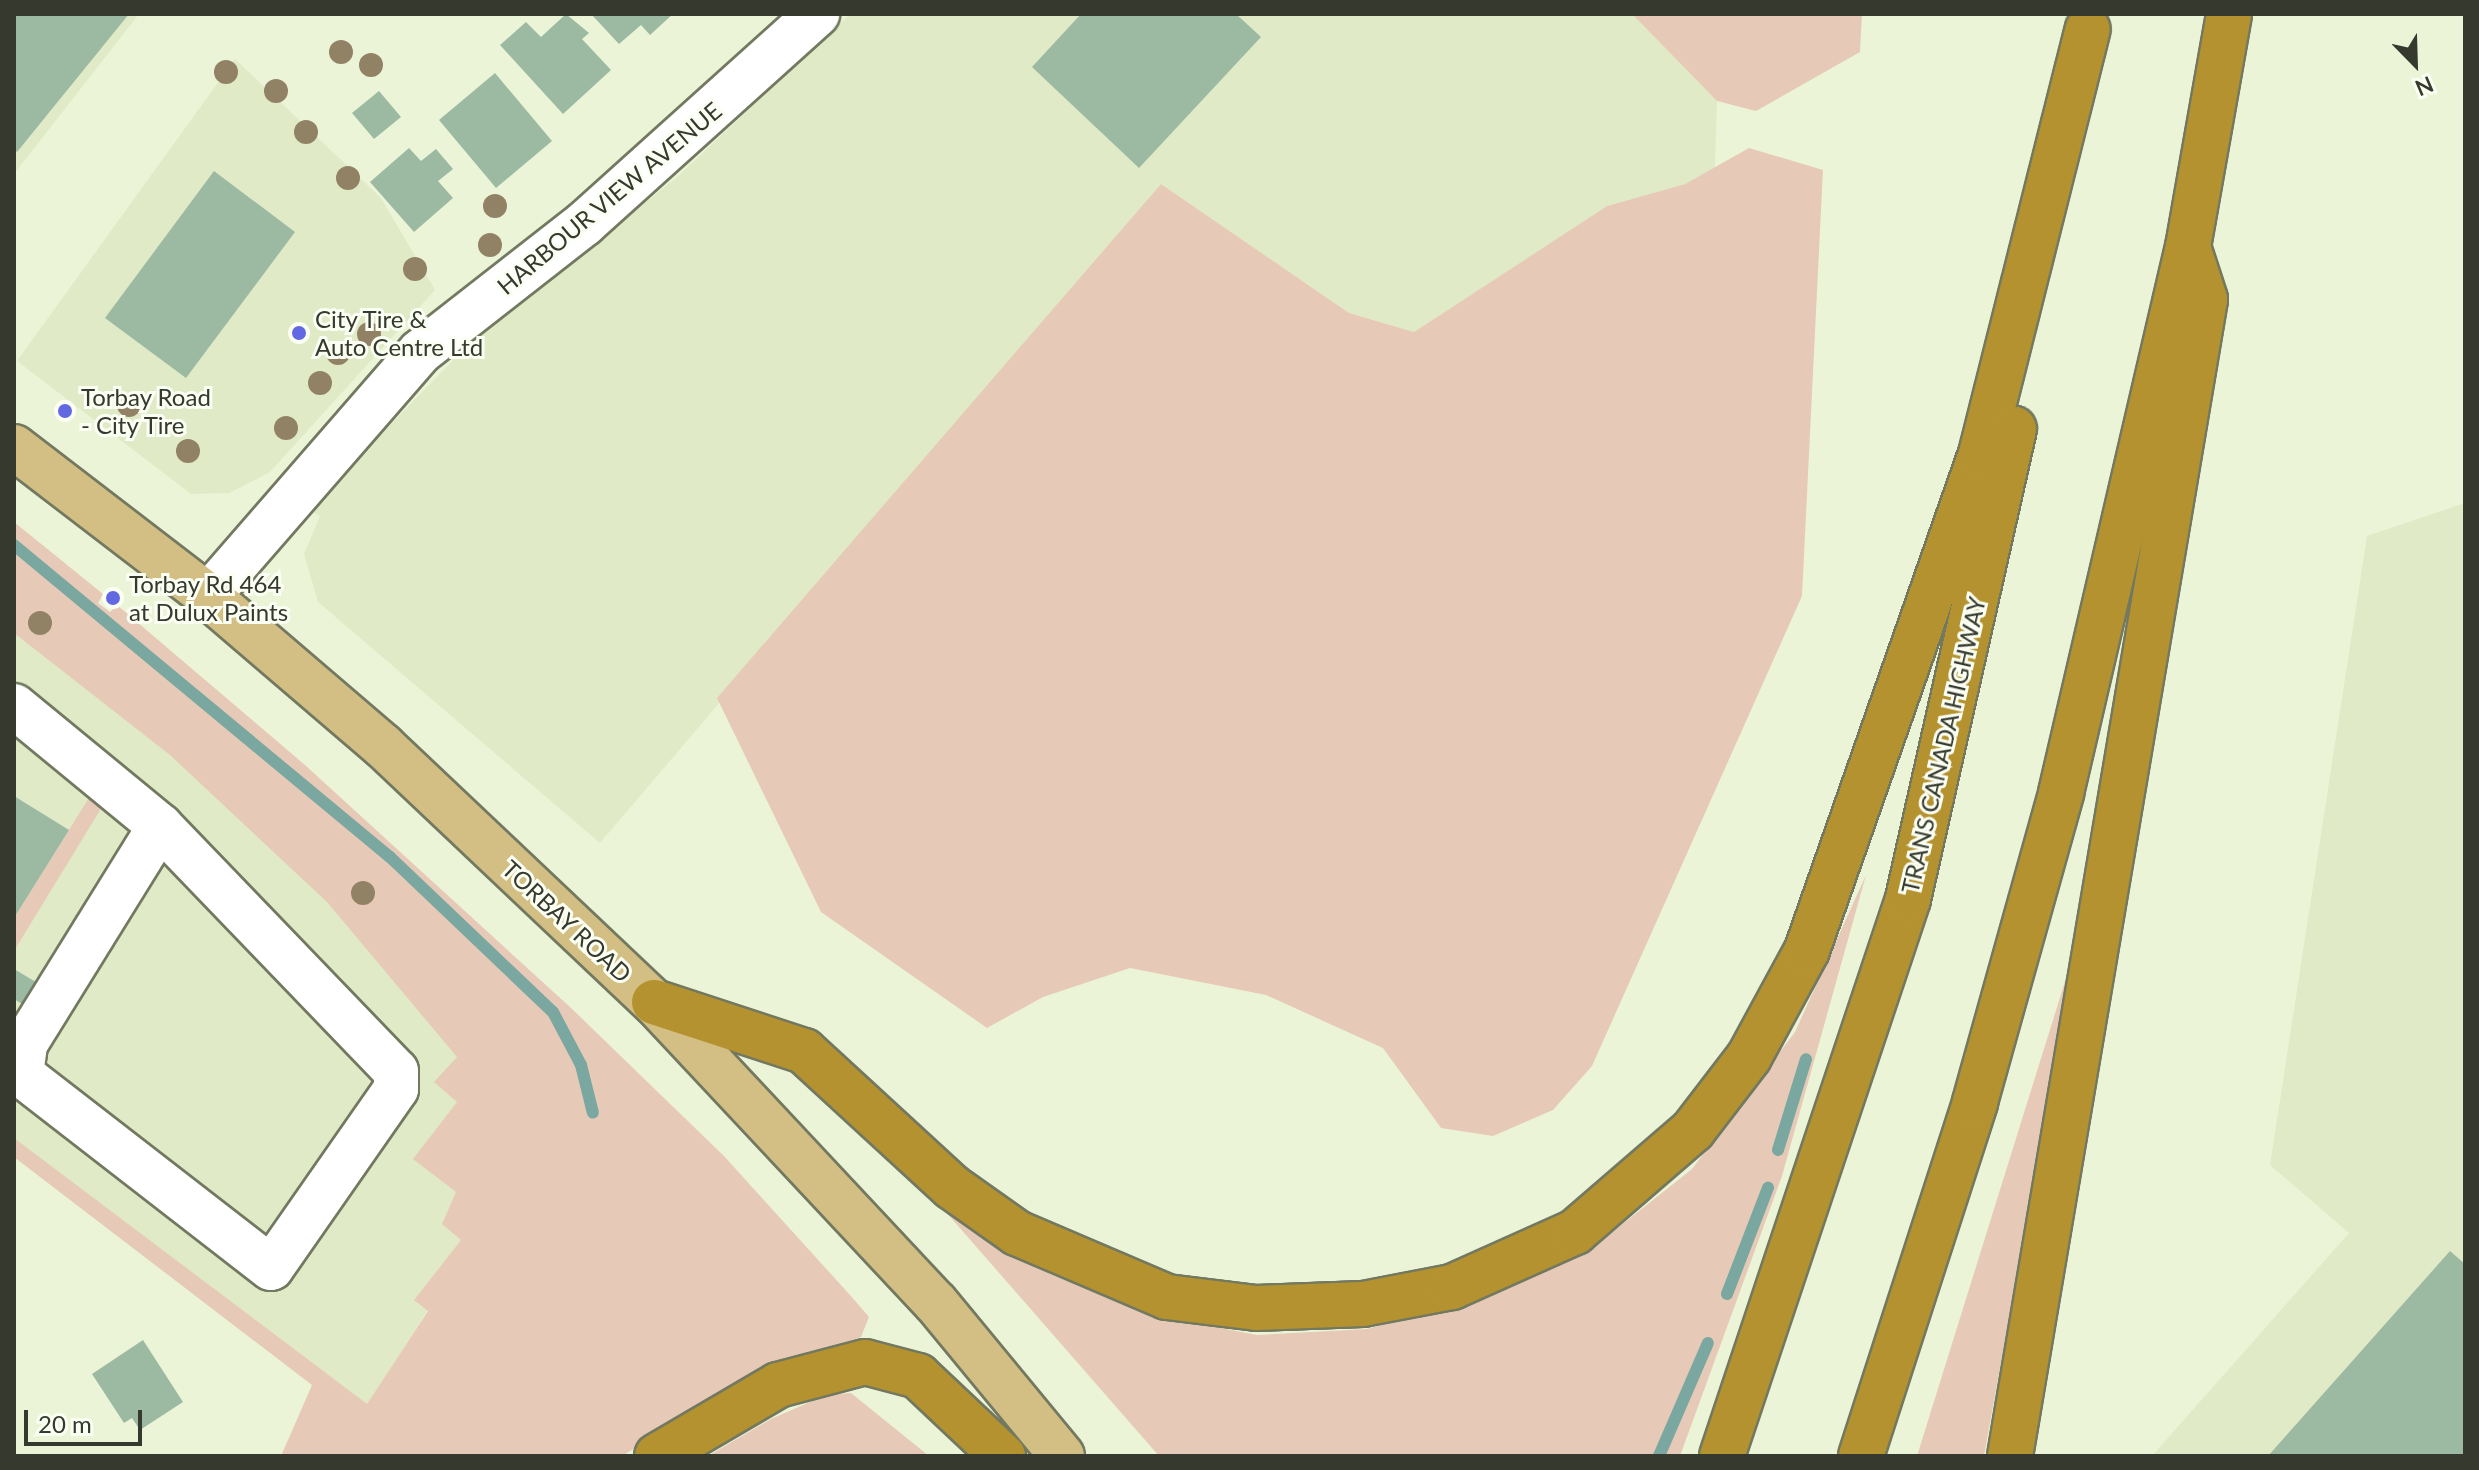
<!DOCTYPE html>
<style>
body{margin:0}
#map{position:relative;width:2479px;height:1470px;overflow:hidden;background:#ecf4d8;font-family:Lato,sans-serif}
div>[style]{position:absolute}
.built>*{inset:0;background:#e0eac7}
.green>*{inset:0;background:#e6cab7}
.stream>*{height:12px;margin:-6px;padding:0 6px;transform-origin:6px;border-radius:6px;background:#7aa79f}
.building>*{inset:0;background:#9bbaa1}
.roads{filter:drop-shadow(2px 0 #727960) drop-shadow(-2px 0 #727960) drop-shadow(0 2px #727960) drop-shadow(0 -2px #727960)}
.minor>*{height:44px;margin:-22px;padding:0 22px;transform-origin:22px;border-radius:22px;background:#fff}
.major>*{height:44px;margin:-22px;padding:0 22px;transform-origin:22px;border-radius:22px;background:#d3be83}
.highway>*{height:44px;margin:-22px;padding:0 22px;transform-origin:22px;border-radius:22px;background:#b59230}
.trees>*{width:24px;height:24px;margin:-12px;border-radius:50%;background:#918266}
.dots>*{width:22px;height:22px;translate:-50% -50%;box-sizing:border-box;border:4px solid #fbfff3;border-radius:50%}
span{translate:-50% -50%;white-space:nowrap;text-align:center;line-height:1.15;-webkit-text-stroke:6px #fbfff3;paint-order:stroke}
.street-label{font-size:24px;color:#36392e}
.poi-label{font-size:24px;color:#36392e}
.left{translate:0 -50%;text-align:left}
.frame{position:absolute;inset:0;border:16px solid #36392e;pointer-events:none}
.north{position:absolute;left:2375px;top:24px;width:80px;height:80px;-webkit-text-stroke:6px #fbfff3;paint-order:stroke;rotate:157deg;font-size:22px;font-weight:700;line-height:32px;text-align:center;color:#36392e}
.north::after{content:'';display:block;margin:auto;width:28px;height:36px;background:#36392e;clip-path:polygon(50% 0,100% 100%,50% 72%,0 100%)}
.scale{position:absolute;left:24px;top:1410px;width:118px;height:36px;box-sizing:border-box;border:4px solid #36392e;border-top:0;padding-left:10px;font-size:24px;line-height:28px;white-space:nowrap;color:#36392e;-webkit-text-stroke:6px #fbfff3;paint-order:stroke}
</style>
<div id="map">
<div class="built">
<i style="clip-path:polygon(14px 14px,139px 14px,14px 174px)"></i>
<i style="clip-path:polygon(850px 14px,1632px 14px,1717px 101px,1715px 167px,1685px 184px,1607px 206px,1414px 332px,1349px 313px,1161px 184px,600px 843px,318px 602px,304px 554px,320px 516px,308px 509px,466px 347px,677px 177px)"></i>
<i style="clip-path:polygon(235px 59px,381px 198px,435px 290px,270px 472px,229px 493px,191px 494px,17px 361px)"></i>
<i style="clip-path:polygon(2465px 503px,2465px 1456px,2152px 1456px,2349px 1233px,2270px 1165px,2367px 536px)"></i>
<i style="clip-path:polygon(14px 563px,351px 858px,463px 1067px,461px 1240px,415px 1299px,428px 1310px,361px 1414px,312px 1385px,14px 1157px)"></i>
</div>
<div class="green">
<i style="clip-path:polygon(1632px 14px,1862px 14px,1860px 52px,1756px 111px,1717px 101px)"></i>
<i style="clip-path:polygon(1749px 148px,1823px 170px,1802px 596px,1592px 1066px,1553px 1110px,1493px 1136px,1441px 1128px,1383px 1048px,1266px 995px,1130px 968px,1043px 997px,987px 1028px,821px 912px,717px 698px,1161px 184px,1349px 313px,1414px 332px,1607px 206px,1685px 184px)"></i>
<i style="clip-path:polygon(14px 522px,103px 594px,98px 603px,110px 612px,117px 605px,305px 765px,570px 1007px,724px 1156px,850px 1295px,869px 1317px,861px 1337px,752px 1375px,622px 1456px,281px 1456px,312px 1385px,14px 1157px,14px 1138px,367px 1404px,428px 1311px,414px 1300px,461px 1240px,442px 1224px,456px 1192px,413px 1159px,457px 1102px,434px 1082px,457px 1057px,327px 902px,170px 755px,14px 633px)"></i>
<i style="clip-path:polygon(92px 793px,105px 802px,14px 951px,14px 918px)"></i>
<i style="clip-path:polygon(1866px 875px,1782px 1176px,1680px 1456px,1159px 1456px,945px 1211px,1050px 1274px,1153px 1315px,1257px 1335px,1367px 1329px,1497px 1293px,1595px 1246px,1692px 1169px,1795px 1032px)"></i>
<i style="clip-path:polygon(2077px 943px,1984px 1456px,1917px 1456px)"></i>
<i style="clip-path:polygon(851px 1393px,929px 1456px,708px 1456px,771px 1419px,826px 1395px)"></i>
</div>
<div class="stream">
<i style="left:14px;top:545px;width:489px;rotate:39.7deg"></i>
<i style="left:390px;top:857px;width:225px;rotate:43.6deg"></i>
<i style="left:553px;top:1012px;width:60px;rotate:62.2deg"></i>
<i style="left:581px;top:1065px;width:49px;rotate:76deg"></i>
<i style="left:1778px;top:1150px;width:95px;rotate:-72.9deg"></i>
<i style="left:1727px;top:1294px;width:114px;rotate:-68.9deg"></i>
<i style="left:1659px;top:1456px;width:123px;rotate:-66.6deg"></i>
</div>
<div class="building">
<i style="clip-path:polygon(14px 14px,129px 14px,17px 152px,14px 149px)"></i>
<i style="clip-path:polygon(566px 14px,589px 33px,582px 39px,611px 70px,563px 114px,500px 45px,526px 22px,541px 37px)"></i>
<i style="clip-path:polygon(591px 14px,673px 14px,650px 35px,641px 25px,619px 44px)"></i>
<i style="clip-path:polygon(1081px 14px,1236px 14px,1261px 37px,1139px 168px,1032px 67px)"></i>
<i style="clip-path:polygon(495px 73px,552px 141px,496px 188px,439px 120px)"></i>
<i style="clip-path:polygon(379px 91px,401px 117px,374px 139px,352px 113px)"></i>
<i style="clip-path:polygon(409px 148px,421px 161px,436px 149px,453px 169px,438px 181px,453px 198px,414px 232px,370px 182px)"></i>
<i style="clip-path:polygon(214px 171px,295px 232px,186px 378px,105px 318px)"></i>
<i style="clip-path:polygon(14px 796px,69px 830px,14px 918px)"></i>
<i style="clip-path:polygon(14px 969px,51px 991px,37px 1013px,14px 999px)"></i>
<i style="clip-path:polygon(2450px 1251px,2465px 1264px,2465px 1456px,2268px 1456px)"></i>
<i style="clip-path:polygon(143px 1340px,183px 1402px,140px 1430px,132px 1418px,124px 1423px,92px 1374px)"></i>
</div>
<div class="roads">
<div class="minor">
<i style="left:208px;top:596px;width:323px;rotate:-49deg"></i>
<i style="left:420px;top:352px;width:208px;rotate:-38deg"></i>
<i style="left:584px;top:224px;width:314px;rotate:-42deg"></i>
<i style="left:14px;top:706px;width:189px;rotate:39.4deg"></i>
<i style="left:160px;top:826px;width:340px;rotate:46.1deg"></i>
<i style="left:396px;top:1071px;width:18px;rotate:90deg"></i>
<i style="left:396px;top:1089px;width:218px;rotate:124.9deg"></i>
<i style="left:271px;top:1268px;width:316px;rotate:-142.2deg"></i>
<i style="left:21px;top:1074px;width:30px;rotate:-82deg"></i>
<i style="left:25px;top:1044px;width:256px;rotate:-58.2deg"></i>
</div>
<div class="major">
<i style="left:14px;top:447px;width:245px;rotate:37.5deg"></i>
<i style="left:208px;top:596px;width:230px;rotate:40.6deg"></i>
<i style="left:383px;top:746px;width:373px;rotate:43.4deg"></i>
<i style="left:654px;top:1002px;width:412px;rotate:46.9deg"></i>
<i style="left:936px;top:1303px;width:198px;rotate:50.5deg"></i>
</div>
<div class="highway">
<i style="left:654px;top:1002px;width:158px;rotate:18.1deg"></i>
<i style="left:804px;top:1051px;width:201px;rotate:42.6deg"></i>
<i style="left:952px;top:1187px;width:80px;rotate:35.3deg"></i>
<i style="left:1017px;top:1233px;width:163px;rotate:23.1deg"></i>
<i style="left:1167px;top:1297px;width:90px;rotate:7deg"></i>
<i style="left:1256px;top:1308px;width:107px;rotate:-2.1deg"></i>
<i style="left:1363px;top:1304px;width:91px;rotate:-10.8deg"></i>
<i style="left:1452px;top:1287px;width:135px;rotate:-24.1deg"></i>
<i style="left:1575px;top:1232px;width:156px;rotate:-40.8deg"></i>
<i style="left:1693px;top:1130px;width:92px;rotate:-52.5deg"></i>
<i style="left:1749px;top:1057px;width:122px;rotate:-61.5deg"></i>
<i style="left:1807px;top:950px;width:526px;rotate:-70.67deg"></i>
<i style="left:1981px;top:454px;width:438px;rotate:-75.9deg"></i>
<i style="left:657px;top:1456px;width:140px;rotate:-30.4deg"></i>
<i style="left:778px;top:1385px;width:90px;rotate:-14.8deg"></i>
<i style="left:865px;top:1362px;width:55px;rotate:14.8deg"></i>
<i style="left:918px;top:1376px;width:117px;rotate:43.3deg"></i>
<i style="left:1722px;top:1456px;width:587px;rotate:-71.53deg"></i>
<i style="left:1908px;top:899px;width:482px;rotate:-77.3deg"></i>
<i style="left:1861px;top:1456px;width:372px;rotate:-72.1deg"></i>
<i style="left:1975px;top:1102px;width:321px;rotate:-74.4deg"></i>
<i style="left:2061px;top:793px;width:561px;rotate:-76.91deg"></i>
<i style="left:2188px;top:247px;width:237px;rotate:-80deg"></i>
<i style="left:2010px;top:1456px;width:1173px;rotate:-80.43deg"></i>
<i style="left:2205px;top:299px;width:48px;rotate:-108.1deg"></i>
</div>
</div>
<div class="trees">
<i style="left:341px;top:52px"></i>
<i style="left:371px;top:65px"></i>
<i style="left:226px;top:72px"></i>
<i style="left:276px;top:91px"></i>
<i style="left:306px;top:132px"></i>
<i style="left:348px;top:178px"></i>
<i style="left:495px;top:206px"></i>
<i style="left:490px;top:245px"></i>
<i style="left:415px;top:269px"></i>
<i style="left:369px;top:334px"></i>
<i style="left:338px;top:353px"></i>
<i style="left:320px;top:383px"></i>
<i style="left:129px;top:405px"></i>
<i style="left:286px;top:428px"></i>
<i style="left:188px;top:451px"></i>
<i style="left:40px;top:623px"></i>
<i style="left:363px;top:893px"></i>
</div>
<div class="dots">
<i style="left:299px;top:333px;background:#6168e1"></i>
<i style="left:65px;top:411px;background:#6168e1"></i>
<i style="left:113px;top:598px;background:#6168e1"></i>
</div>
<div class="street-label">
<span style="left:609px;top:198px;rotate:-40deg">HARBOUR VIEW AVENUE</span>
<span style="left:1943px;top:745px;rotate:-77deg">TRANS CANADA HIGHWAY</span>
<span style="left:567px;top:921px;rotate:43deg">TORBAY ROAD</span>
</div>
<div class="poi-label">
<span class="left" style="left:315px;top:333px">City Tire &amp;<br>Auto Centre Ltd</span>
<span class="left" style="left:81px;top:411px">Torbay Road<br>- City Tire</span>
<span class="left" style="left:129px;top:598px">Torbay Rd 464<br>at Dulux Paints</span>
</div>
<div class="frame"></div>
<div class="north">N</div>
<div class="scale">20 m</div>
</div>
